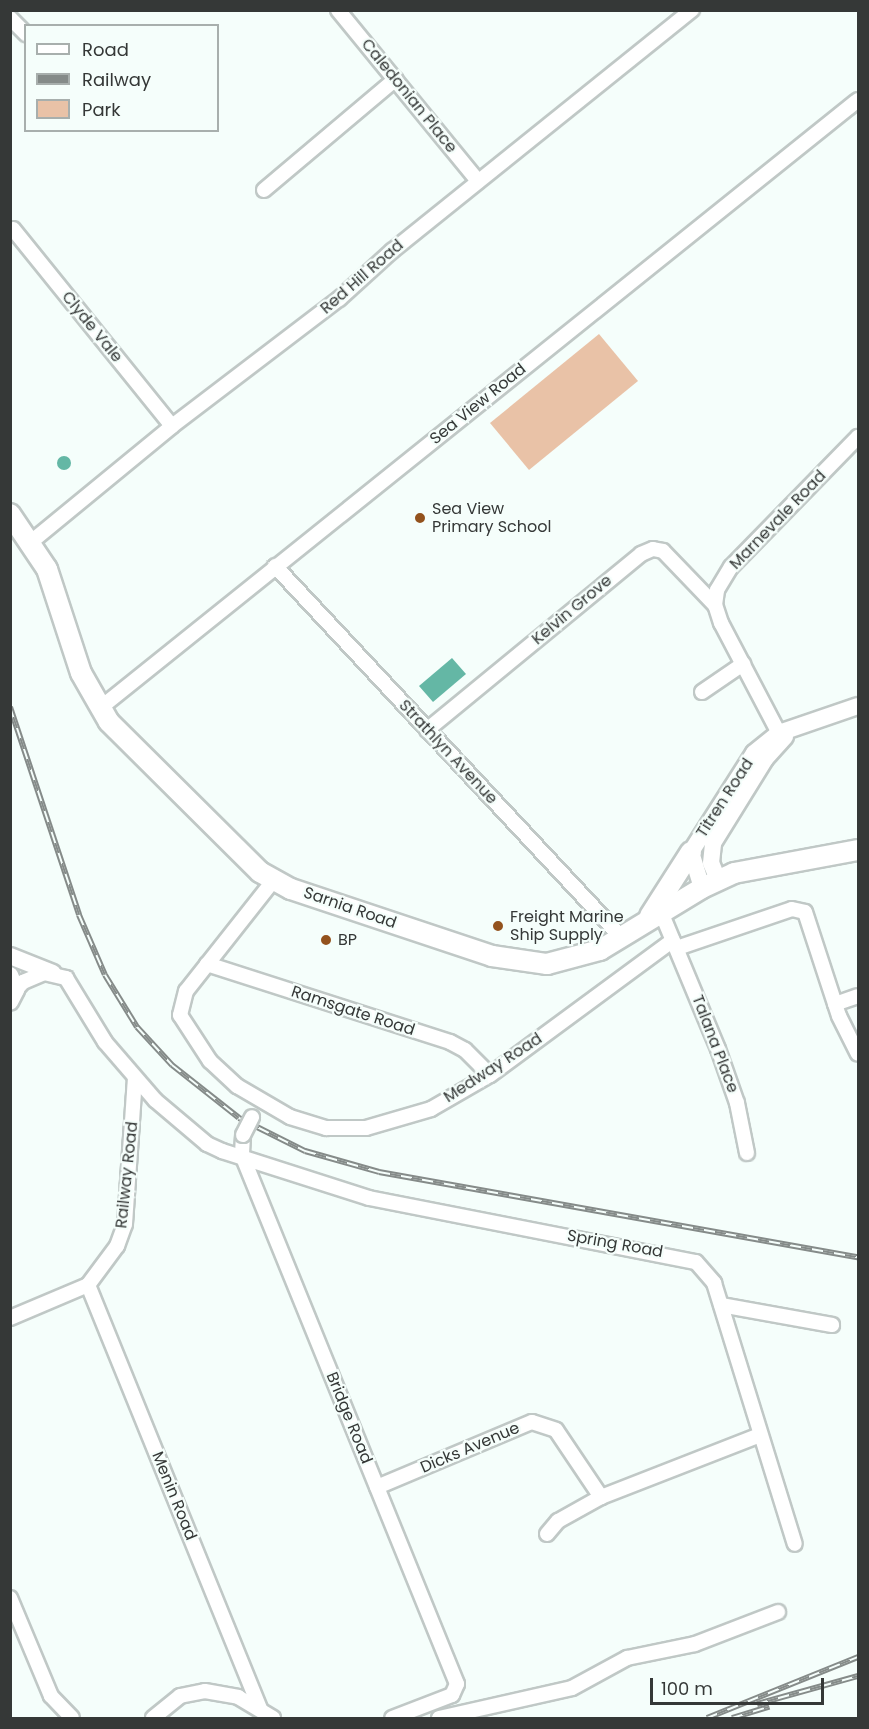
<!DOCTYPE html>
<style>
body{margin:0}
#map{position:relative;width:869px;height:1729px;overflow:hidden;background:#f5fefb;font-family:Poppins,sans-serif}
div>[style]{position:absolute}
.green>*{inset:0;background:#e9c2a7}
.water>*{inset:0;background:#64b7a5}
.round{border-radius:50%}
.roads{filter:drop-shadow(2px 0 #c0c8c6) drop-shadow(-2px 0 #c0c8c6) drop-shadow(0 2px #c0c8c6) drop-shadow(0 -2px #c0c8c6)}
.minor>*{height:14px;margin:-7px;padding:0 7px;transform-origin:7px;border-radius:7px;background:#fff}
.tertiary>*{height:16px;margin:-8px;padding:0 8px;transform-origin:8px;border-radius:8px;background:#fff}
.secondary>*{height:20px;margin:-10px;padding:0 10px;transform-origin:10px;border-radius:10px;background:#fff}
.rail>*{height:6px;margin-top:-3px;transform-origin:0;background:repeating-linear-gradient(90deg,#f5fefb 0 11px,#858b89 0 22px);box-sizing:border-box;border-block:2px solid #858b89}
.bridges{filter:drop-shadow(2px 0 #c0c8c6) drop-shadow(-2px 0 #c0c8c6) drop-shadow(0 2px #c0c8c6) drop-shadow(0 -2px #c0c8c6)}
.minor-bridge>*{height:14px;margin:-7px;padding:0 7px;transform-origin:7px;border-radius:7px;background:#fff}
.dots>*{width:16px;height:16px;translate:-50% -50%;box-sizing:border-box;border:3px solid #f5fefb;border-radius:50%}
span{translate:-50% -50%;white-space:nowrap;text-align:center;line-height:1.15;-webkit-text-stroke:4.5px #f5fefb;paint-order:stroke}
.street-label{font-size:16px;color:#353837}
.poi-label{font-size:16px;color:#353837}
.left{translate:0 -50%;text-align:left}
.frame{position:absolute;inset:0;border:12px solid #353837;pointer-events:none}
.legend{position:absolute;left:24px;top:24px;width:195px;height:108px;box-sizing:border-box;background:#f5fefb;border:2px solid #a8afad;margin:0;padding:8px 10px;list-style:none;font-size:18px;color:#353837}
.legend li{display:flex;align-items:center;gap:12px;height:30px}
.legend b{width:30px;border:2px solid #a8afad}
.scale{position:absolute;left:650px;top:1678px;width:174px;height:27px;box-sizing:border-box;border:3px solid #353837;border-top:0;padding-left:8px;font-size:18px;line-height:21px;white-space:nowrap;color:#353837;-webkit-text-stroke:4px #f5fefb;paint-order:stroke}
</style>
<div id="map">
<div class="green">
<i style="clip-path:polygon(599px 334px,638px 381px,529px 470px,490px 423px)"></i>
</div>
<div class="water">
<i class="round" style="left:57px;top:456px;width:14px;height:14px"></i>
<i style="clip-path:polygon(452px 658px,466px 674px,433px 702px,419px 686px)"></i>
</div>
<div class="roads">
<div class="minor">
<i style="left:338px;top:10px;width:221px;rotate:50.7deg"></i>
<i style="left:10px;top:18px;width:23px;rotate:45deg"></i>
<i style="left:264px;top:190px;width:172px;rotate:-40.1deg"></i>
<i style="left:13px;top:229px;width:253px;rotate:51.1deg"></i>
<i style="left:31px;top:542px;width:183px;rotate:-39.4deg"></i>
<i style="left:172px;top:426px;width:210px;rotate:-37.3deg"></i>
<i style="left:339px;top:299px;width:72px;rotate:-42.2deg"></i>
<i style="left:392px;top:251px;width:385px;rotate:-38.8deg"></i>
<i style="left:275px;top:566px;width:509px;rotate:46.99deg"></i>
<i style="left:702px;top:692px;width:50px;rotate:-34.3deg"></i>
<i style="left:99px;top:709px;width:973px;rotate:-38.74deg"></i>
<i style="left:427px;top:730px;width:277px;rotate:-39.4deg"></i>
<i style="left:641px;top:554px;width:13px;rotate:-23deg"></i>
<i style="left:653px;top:549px;width:10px;rotate:11deg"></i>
<i style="left:663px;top:551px;width:75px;rotate:46.1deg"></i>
<i style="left:782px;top:739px;width:131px;rotate:-117.7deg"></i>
<i style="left:721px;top:623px;width:19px;rotate:-108deg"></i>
<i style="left:715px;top:605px;width:15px;rotate:-82deg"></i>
<i style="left:717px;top:590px;width:27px;rotate:-59deg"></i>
<i style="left:731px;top:567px;width:182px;rotate:-45.7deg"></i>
<i style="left:273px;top:881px;width:140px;rotate:128.3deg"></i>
<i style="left:186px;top:991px;width:25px;rotate:104deg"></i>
<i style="left:180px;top:1015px;width:55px;rotate:56.9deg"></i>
<i style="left:210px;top:1061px;width:37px;rotate:43deg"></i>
<i style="left:237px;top:1086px;width:61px;rotate:30.3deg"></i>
<i style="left:290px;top:1117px;width:38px;rotate:17deg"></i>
<i style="left:326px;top:1128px;width:40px"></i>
<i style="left:366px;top:1128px;width:68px;rotate:-16.3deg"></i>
<i style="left:431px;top:1109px;width:68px;rotate:-30deg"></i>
<i style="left:490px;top:1075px;width:227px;rotate:-36.4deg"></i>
<i style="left:661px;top:912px;width:148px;rotate:67.4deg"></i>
<i style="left:718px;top:1049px;width:57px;rotate:70.6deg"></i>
<i style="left:737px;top:1103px;width:51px;rotate:78.7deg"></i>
<i style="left:677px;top:948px;width:121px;rotate:-18.7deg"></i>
<i style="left:792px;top:909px;width:13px;rotate:13deg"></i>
<i style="left:805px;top:912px;width:109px;rotate:71.9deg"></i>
<i style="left:839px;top:1016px;width:42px;rotate:63.4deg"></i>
<i style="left:207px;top:964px;width:255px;rotate:17.8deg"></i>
<i style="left:450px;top:1042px;width:17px;rotate:28deg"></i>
<i style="left:465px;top:1050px;width:35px;rotate:45deg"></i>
<i style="left:16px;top:990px;width:11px;rotate:-49deg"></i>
<i style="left:23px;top:982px;width:23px;rotate:-23deg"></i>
<i style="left:44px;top:973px;width:23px;rotate:13deg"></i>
<i style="left:66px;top:978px;width:75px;rotate:58.6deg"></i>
<i style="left:105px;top:1042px;width:77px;rotate:49.2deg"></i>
<i style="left:155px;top:1100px;width:68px;rotate:40.2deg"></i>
<i style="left:207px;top:1144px;width:17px;rotate:25deg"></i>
<i style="left:222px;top:1151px;width:154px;rotate:17.7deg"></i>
<i style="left:369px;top:1198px;width:333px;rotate:11.1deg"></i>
<i style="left:696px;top:1262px;width:28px;rotate:49deg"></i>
<i style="left:714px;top:1283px;width:273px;rotate:72.8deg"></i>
<i style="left:835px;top:1004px;width:24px;rotate:-19deg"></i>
<i style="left:243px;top:1135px;width:20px;rotate:93deg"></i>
<i style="left:242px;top:1155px;width:571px;rotate:67.88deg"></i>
<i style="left:457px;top:1684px;width:12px;rotate:114deg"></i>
<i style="left:452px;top:1695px;width:64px;rotate:159deg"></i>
<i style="left:88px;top:1285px;width:457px;rotate:67.9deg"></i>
<i style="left:721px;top:1305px;width:113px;rotate:10.2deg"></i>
<i style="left:10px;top:1318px;width:85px;rotate:-22.9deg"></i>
<i style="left:88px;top:1285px;width:49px;rotate:-53.4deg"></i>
<i style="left:117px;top:1246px;width:23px;rotate:-70deg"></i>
<i style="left:125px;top:1224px;width:145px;rotate:-86.1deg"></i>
<i style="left:377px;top:1487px;width:168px;rotate:-22.8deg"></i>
<i style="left:532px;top:1422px;width:25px;rotate:18deg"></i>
<i style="left:556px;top:1430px;width:81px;rotate:56.1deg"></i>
<i style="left:547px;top:1534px;width:17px;rotate:-50deg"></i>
<i style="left:558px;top:1521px;width:49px;rotate:-29.2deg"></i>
<i style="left:601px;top:1497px;width:171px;rotate:-21.3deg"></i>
<i style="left:10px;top:1598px;width:106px;rotate:67.3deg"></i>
<i style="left:51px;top:1696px;width:30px;rotate:46deg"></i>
<i style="left:153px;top:1718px;width:35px;rotate:-39deg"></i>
<i style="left:180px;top:1696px;width:25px;rotate:-11deg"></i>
<i style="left:205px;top:1691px;width:34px;rotate:10deg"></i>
<i style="left:238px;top:1697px;width:41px;rotate:31deg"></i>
<i style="left:439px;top:1718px;width:136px;rotate:-12.7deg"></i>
<i style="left:572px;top:1688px;width:63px;rotate:-28.6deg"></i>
<i style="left:627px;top:1658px;width:69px;rotate:-11.6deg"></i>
<i style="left:695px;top:1644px;width:89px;rotate:-21.1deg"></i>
</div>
<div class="tertiary">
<i style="left:718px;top:880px;width:18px;rotate:-112deg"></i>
<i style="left:711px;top:863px;width:20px;rotate:-84deg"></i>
<i style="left:713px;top:843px;width:99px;rotate:-58.2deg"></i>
<i style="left:765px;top:759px;width:30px;rotate:-48deg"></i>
<i style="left:702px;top:888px;width:38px;rotate:-107deg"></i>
<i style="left:691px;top:852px;width:117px;rotate:-57.5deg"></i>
<i style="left:754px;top:753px;width:32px;rotate:-39deg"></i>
<i style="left:779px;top:733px;width:83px;rotate:-18.9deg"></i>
<i style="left:10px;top:956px;width:46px;rotate:21.6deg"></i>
<i style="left:10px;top:975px;width:16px;rotate:68deg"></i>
<i style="left:16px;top:990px;width:13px;rotate:117deg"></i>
</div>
<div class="secondary">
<i style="left:10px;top:514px;width:66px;rotate:56.1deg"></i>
<i style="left:47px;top:569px;width:109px;rotate:71.9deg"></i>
<i style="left:81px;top:673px;width:56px;rotate:60.3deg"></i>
<i style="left:109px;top:722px;width:213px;rotate:44.8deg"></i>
<i style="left:260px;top:872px;width:35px;rotate:29deg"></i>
<i style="left:291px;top:889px;width:212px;rotate:18.4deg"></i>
<i style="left:492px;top:956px;width:56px;rotate:8.3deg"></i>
<i style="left:547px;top:964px;width:55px;rotate:-14.8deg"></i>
<i style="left:600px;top:950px;width:119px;rotate:-31.3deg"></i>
<i style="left:702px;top:888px;width:35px;rotate:-25deg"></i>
<i style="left:734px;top:873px;width:126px;rotate:-10.5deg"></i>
<i style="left:650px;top:916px;width:76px;rotate:-57.4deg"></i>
</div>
</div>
<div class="rail">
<i style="left:10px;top:707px;width:219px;rotate:71.6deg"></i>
<i style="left:79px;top:915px;width:65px;rotate:66.6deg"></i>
<i style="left:105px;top:975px;width:61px;rotate:58.4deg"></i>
<i style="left:137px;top:1027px;width:52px;rotate:47.4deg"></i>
<i style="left:172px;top:1065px;width:85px;rotate:38.3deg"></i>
<i style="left:239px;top:1118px;width:74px;rotate:26.6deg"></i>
<i style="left:305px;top:1151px;width:77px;rotate:15.8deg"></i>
<i style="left:379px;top:1172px;width:486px;rotate:10.1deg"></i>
<i style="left:757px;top:1704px;width:105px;rotate:-15.5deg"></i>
<i style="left:707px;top:1718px;width:163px;rotate:-22deg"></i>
<i style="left:732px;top:1718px;width:39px;rotate:-17deg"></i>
</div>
<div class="bridges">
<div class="minor-bridge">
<i style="left:243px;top:1135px;width:20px;rotate:-63deg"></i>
</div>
</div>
<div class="dots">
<i style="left:420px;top:518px;background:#93521d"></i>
<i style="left:498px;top:926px;background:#93521d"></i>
<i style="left:326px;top:940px;background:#93521d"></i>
</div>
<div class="street-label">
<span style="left:409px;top:96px;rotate:51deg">Caledonian Place</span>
<span style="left:362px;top:277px;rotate:-41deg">Red Hill Road</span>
<span style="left:92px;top:327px;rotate:51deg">Clyde Vale</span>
<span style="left:478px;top:404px;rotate:-39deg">Sea View Road</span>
<span style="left:778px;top:520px;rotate:-46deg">Marnevale Road</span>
<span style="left:572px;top:610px;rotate:-40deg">Kelvin Grove</span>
<span style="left:448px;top:752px;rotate:47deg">Strathlyn Avenue</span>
<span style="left:725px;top:798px;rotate:-57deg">Titren Road</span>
<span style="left:350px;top:908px;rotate:19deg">Sarnia Road</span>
<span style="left:353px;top:1011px;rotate:18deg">Ramsgate Road</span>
<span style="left:715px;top:1044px;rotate:69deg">Talana Place</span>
<span style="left:493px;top:1068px;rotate:-33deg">Medway Road</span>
<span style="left:127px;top:1175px;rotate:-84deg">Railway Road</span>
<span style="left:615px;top:1244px;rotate:10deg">Spring Road</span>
<span style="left:349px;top:1418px;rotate:68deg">Bridge Road</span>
<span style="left:470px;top:1448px;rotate:-23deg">Dicks Avenue</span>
<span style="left:174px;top:1496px;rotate:68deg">Menin Road</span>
</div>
<div class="poi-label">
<span class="left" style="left:432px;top:518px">Sea View<br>Primary School</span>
<span class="left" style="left:510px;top:926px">Freight Marine<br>Ship Supply</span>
<span class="left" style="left:338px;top:940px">BP</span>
</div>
<div class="frame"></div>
<ul class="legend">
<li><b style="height:8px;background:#fff"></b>Road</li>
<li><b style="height:8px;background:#858b89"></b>Railway</li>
<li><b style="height:16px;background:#e9c2a7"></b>Park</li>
</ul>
<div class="scale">100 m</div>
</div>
